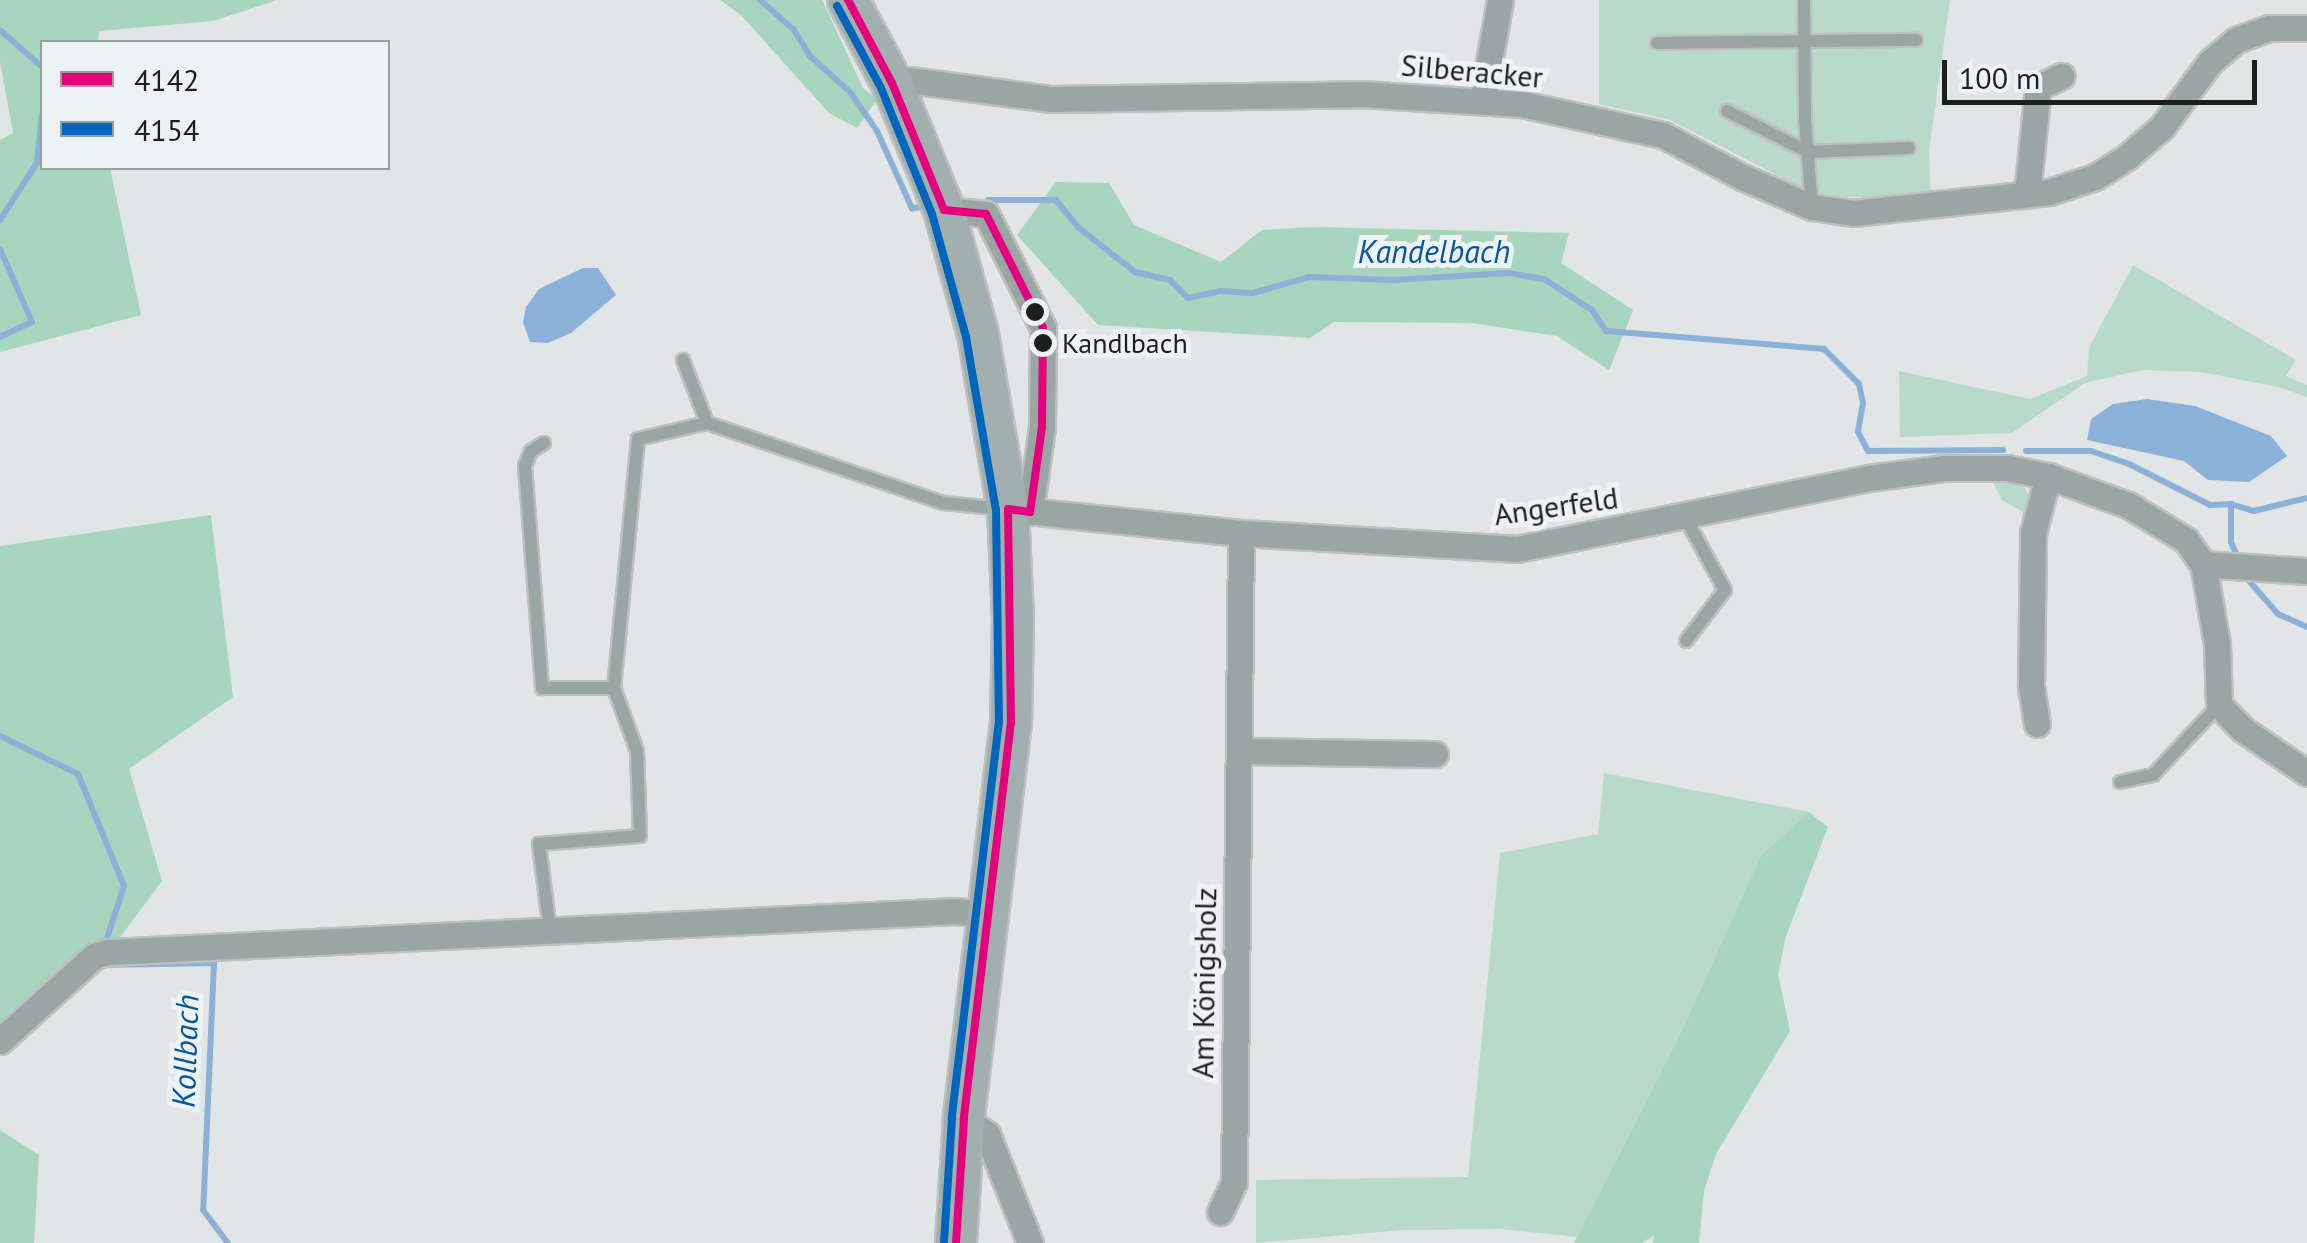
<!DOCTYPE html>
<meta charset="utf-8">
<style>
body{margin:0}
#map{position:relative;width:2307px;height:1243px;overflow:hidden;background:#e1e5e5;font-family:"PT Sans",sans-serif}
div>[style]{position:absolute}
.green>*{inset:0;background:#b9daca}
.forest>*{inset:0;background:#a7d5be}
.water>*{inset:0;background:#8cb1d8}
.stream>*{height:6px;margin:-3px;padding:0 3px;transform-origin:3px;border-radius:3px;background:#8cb1d8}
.roads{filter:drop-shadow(2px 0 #bec0c0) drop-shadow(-2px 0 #bec0c0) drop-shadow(0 2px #bec0c0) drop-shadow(0 -2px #bec0c0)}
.lane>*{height:12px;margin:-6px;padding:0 6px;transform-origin:6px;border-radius:6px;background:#99a6a4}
.street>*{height:25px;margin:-12.5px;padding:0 12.5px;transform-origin:12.5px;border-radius:12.5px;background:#99a6a4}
.primary>*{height:40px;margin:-20px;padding:0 20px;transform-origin:20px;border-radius:20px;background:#a1afae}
.bus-1>*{height:8px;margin:-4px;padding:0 4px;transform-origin:4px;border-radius:4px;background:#e5007d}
.bus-2>*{height:8px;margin:-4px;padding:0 4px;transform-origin:4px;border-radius:4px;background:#0065bd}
.dots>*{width:28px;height:28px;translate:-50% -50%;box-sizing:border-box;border:5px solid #edf3f4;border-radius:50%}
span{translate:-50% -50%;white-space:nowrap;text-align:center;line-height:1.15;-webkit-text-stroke:10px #edf3f4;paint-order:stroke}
.bus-label{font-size:28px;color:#1c1e1e}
.left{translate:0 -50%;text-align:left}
.street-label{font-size:30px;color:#1c1e1e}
.water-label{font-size:32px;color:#08569a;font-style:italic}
.legend{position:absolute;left:40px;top:40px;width:350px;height:130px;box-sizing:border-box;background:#edf3f4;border:2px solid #999e9e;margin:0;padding:12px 18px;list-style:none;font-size:30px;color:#1c1e1e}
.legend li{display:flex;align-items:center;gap:20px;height:50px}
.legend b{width:50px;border:2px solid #999e9e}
.scale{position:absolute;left:1942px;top:60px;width:315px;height:45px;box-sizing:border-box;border:5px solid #1c1e1e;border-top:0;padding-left:12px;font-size:30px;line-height:35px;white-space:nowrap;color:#1c1e1e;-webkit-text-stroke:8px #edf3f4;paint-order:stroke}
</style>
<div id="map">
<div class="green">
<i style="clip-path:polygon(1599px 0,1950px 0,1929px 151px,1931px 197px,1819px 197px,1670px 120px,1599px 104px)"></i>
<i style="clip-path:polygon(2133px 265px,2296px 360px,2286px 376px,2307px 385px,2307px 397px,2279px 387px,2200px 372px,2142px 370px,2085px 383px,2012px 433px,1900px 437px,1899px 371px,2030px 399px,2087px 376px,2089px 348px)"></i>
<i style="clip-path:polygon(1991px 478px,2013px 480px,2024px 487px,2031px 500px,2026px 522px,2023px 512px,2002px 500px)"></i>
<i style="clip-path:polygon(1604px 773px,1809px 812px,1761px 857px,1679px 1037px,1577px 1237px,1500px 1229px,1404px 1230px,1256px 1243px,1256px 1180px,1468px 1177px,1500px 853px,1598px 834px)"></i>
</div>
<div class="forest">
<i style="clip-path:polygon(0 0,277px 0,213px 21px,99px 31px,98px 42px,42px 42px,42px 168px,110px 168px,141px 315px,0 352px,0 140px,13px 133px,0 62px)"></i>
<i style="clip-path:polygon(720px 0,822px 0,863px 88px,877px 99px,857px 128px,829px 113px,741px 15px)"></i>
<i style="clip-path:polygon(1056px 182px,1109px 183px,1134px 225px,1221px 262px,1262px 230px,1313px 227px,1569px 233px,1561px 263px,1633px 310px,1609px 370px,1557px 336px,1471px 323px,1334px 322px,1310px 338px,1098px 325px,1017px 235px)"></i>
<i style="clip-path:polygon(211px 515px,233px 697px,129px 769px,162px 881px,115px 944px,0 1033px,0 546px)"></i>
<i style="clip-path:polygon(1809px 812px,1828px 827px,1786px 936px,1778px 974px,1790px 1031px,1716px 1154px,1704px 1191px,1699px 1243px,1653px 1243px,1654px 1235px,1642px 1243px,1574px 1243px,1679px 1037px,1761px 856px)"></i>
<i style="clip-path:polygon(0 1130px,39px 1155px,34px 1243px,0 1243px)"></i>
</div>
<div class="water">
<i style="clip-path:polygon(583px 268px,598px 268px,616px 295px,571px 333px,548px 343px,530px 342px,523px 322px,526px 307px,539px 289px)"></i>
<i style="clip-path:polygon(2147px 399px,2195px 406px,2271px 436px,2287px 456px,2249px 482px,2208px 480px,2184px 461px,2087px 440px,2091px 419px,2113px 404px)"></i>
</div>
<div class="stream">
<i style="left:760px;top:0;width:45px;rotate:41.4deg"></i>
<i style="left:794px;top:30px;width:31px;rotate:58deg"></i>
<i style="left:810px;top:56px;width:54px;rotate:42deg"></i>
<i style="left:850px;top:92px;width:47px;rotate:55.3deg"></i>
<i style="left:877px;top:131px;width:85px;rotate:65.6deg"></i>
<i style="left:912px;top:208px;width:11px;rotate:-5deg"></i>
<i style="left:0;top:30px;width:56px;rotate:41.4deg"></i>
<i style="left:988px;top:200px;width:68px"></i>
<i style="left:1056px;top:200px;width:36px;rotate:51deg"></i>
<i style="left:1079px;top:228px;width:71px;rotate:38.2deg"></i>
<i style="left:1135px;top:272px;width:36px;rotate:13deg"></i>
<i style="left:1170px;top:280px;width:25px;rotate:45deg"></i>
<i style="left:1188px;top:298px;width:34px;rotate:-12deg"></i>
<i style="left:1221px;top:291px;width:32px;rotate:4deg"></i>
<i style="left:1253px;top:293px;width:58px;rotate:-15.9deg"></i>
<i style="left:1309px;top:277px;width:84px;rotate:2deg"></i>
<i style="left:1393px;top:280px;width:116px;rotate:-3.5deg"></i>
<i style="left:1509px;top:273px;width:36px;rotate:10deg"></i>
<i style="left:1544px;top:279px;width:57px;rotate:32.9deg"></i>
<i style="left:1592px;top:310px;width:25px;rotate:56deg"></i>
<i style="left:1606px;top:331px;width:219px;rotate:4.7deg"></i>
<i style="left:1824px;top:349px;width:49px;rotate:45deg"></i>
<i style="left:1859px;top:384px;width:19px;rotate:78deg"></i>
<i style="left:1863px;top:403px;width:29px;rotate:100deg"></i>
<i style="left:1858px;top:432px;width:21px;rotate:62deg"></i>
<i style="left:1868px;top:451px;width:135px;rotate:-0.4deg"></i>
<i style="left:0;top:220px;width:68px;rotate:-57deg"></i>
<i style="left:37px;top:163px;width:48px;rotate:-84.1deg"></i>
<i style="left:0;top:249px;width:80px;rotate:66.3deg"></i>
<i style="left:32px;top:322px;width:35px;rotate:155deg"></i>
<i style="left:2026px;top:451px;width:65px"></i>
<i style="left:2091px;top:451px;width:40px;rotate:18.9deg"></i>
<i style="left:2129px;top:464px;width:91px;rotate:26.8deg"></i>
<i style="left:2210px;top:505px;width:21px;rotate:-3deg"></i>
<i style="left:2231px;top:504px;width:24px;rotate:17deg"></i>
<i style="left:2254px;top:511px;width:55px;rotate:-13.8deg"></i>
<i style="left:2231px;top:504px;width:38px;rotate:90deg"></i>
<i style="left:2231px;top:542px;width:17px;rotate:66deg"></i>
<i style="left:2244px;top:575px;width:52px;rotate:48.9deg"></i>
<i style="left:2278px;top:614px;width:32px;rotate:24deg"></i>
<i style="left:0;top:736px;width:87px;rotate:26deg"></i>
<i style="left:78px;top:774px;width:121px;rotate:67.7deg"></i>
<i style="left:124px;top:886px;width:61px;rotate:108.1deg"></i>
<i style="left:98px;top:965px;width:116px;rotate:-1deg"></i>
<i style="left:214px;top:963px;width:247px;rotate:92.5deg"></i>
<i style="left:203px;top:1210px;width:41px;rotate:52.9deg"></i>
</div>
<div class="roads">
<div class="lane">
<i style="left:1804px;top:0;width:120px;rotate:89.5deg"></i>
<i style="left:1805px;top:120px;width:87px;rotate:85.4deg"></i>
<i style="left:1657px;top:43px;width:259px;rotate:-0.7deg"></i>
<i style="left:1727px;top:111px;width:91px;rotate:26.8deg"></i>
<i style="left:1808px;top:152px;width:101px;rotate:-2.3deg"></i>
<i style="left:683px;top:360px;width:67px;rotate:69.1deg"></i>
<i style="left:544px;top:443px;width:15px;rotate:148deg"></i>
<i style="left:531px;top:451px;width:16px;rotate:112deg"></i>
<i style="left:525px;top:466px;width:223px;rotate:85.6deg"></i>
<i style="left:542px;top:688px;width:72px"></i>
<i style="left:1685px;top:517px;width:83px;rotate:61.3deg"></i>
<i style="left:1725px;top:590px;width:64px;rotate:127.4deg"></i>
<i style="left:2120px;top:782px;width:34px;rotate:-12deg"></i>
<i style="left:2153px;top:775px;width:96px;rotate:-46.7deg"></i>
<i style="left:550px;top:930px;width:87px;rotate:-97.3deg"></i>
<i style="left:539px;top:844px;width:101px;rotate:-4.5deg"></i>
<i style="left:640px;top:836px;width:85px;rotate:-92deg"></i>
<i style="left:637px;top:751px;width:67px;rotate:-110.1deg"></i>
<i style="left:614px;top:688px;width:250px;rotate:-84.5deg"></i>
<i style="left:638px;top:439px;width:71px;rotate:-13.1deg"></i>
<i style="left:707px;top:423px;width:250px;rotate:18.7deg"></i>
<i style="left:944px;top:503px;width:60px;rotate:5.7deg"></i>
</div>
<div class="street">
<i style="left:892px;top:83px;width:17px;rotate:-10deg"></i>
<i style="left:909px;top:80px;width:144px;rotate:7.6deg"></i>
<i style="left:1052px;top:99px;width:309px;rotate:-0.9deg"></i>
<i style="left:1361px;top:94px;width:161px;rotate:3.6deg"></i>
<i style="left:1522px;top:104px;width:144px;rotate:12.4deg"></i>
<i style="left:1663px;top:135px;width:89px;rotate:28deg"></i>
<i style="left:1742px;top:177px;width:76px;rotate:23.2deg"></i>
<i style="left:1812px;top:207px;width:41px;rotate:8.3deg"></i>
<i style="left:1853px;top:213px;width:197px;rotate:-6.1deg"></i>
<i style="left:2049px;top:192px;width:48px;rotate:-18.1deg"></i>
<i style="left:2095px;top:177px;width:39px;rotate:-32deg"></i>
<i style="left:2128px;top:156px;width:45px;rotate:-40.5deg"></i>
<i style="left:2162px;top:127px;width:81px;rotate:-53.6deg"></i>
<i style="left:2210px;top:62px;width:34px;rotate:-40deg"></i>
<i style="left:2236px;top:40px;width:35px;rotate:-20deg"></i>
<i style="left:2269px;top:28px;width:38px"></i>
<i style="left:1482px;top:101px;width:103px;rotate:-79.9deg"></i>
<i style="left:2027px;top:194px;width:108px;rotate:-84.1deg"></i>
<i style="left:2038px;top:87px;width:26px;rotate:-25deg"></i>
<i style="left:944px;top:210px;width:42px;rotate:5.4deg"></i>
<i style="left:986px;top:214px;width:127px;rotate:63.4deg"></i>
<i style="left:1043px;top:328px;width:99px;rotate:90.6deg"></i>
<i style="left:1042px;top:427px;width:86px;rotate:98deg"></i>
<i style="left:1008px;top:509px;width:234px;rotate:5.9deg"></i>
<i style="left:1241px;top:533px;width:276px;rotate:3.3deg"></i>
<i style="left:1517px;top:549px;width:359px;rotate:-11.4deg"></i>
<i style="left:1869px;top:478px;width:76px;rotate:-7.6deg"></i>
<i style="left:1944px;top:468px;width:63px"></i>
<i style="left:2007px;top:468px;width:42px;rotate:11deg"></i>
<i style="left:2048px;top:476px;width:85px;rotate:19.9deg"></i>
<i style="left:2128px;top:505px;width:68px;rotate:31.1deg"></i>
<i style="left:2186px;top:540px;width:29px;rotate:55deg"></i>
<i style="left:2203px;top:564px;width:104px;rotate:3.9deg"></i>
<i style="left:2203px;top:564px;width:81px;rotate:80.1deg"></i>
<i style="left:2217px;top:644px;width:61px;rotate:88.1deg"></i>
<i style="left:2219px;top:705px;width:33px;rotate:46deg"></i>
<i style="left:2242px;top:729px;width:78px;rotate:34.1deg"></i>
<i style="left:2037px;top:724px;width:39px;rotate:-99deg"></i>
<i style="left:2031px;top:685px;width:152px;rotate:-89.2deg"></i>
<i style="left:2033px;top:533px;width:59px;rotate:-75.3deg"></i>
<i style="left:1240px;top:751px;width:195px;rotate:0.9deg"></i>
<i style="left:0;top:1041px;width:127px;rotate:-42.1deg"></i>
<i style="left:94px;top:956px;width:15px;rotate:-16deg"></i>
<i style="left:108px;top:952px;width:848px;rotate:-2.77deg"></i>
<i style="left:955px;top:911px;width:36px;rotate:6deg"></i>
<i style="left:964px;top:1119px;width:27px;rotate:33deg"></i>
<i style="left:987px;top:1134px;width:117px;rotate:68.5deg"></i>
<i style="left:1220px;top:1212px;width:33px;rotate:-65deg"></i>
<i style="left:1234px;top:1182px;width:649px;rotate:-89.38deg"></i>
</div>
<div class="primary">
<i style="left:848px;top:0;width:94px;rotate:62.1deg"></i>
<i style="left:892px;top:83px;width:137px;rotate:67.7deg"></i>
<i style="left:944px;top:210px;width:129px;rotate:74.7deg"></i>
<i style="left:978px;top:334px;width:178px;rotate:80.3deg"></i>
<i style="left:1008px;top:509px;width:111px;rotate:87.4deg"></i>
<i style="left:1013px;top:620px;width:102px;rotate:91.1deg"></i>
<i style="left:1011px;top:722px;width:400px;rotate:96.8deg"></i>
<i style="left:964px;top:1119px;width:124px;rotate:93.7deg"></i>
</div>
</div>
<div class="bus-1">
<i style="left:848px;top:0;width:94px;rotate:62.1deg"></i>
<i style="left:892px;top:83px;width:137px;rotate:67.7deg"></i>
<i style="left:944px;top:210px;width:42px;rotate:5.4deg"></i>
<i style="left:986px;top:214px;width:127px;rotate:63.4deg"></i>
<i style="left:1043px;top:328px;width:99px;rotate:90.6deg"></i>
<i style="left:1042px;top:427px;width:86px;rotate:98deg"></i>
<i style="left:1030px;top:512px;width:22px;rotate:-172deg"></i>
<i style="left:1008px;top:509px;width:213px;rotate:89.2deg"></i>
<i style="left:1011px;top:722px;width:400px;rotate:96.8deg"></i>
<i style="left:964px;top:1119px;width:124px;rotate:93.7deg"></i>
</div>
<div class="bus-2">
<i style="left:837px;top:6px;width:93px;rotate:61.8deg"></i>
<i style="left:881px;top:88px;width:136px;rotate:68deg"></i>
<i style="left:932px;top:214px;width:128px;rotate:74.5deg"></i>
<i style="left:966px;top:337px;width:176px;rotate:80.2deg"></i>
<i style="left:996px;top:510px;width:211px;rotate:89.2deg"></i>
<i style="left:999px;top:721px;width:400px;rotate:96.8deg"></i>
<i style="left:952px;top:1118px;width:124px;rotate:93.7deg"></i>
</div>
<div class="dots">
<i style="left:1035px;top:312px;background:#1c1e1e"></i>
<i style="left:1043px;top:343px;background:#1c1e1e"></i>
</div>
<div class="bus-label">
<span class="left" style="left:1062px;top:343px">Kandlbach</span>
</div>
<div class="street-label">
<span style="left:1472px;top:71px;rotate:5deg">Silberacker</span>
<span style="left:1556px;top:506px;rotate:-8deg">Angerfeld</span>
<span style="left:1204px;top:983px;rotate:-89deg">Am Königsholz</span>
</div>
<div class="water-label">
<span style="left:1434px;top:251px">Kandelbach</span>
<span style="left:185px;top:1051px;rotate:-88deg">Kollbach</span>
</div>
<ul class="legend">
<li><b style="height:12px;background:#e5007d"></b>4142</li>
<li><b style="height:12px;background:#0065bd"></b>4154</li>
</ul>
<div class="scale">100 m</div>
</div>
